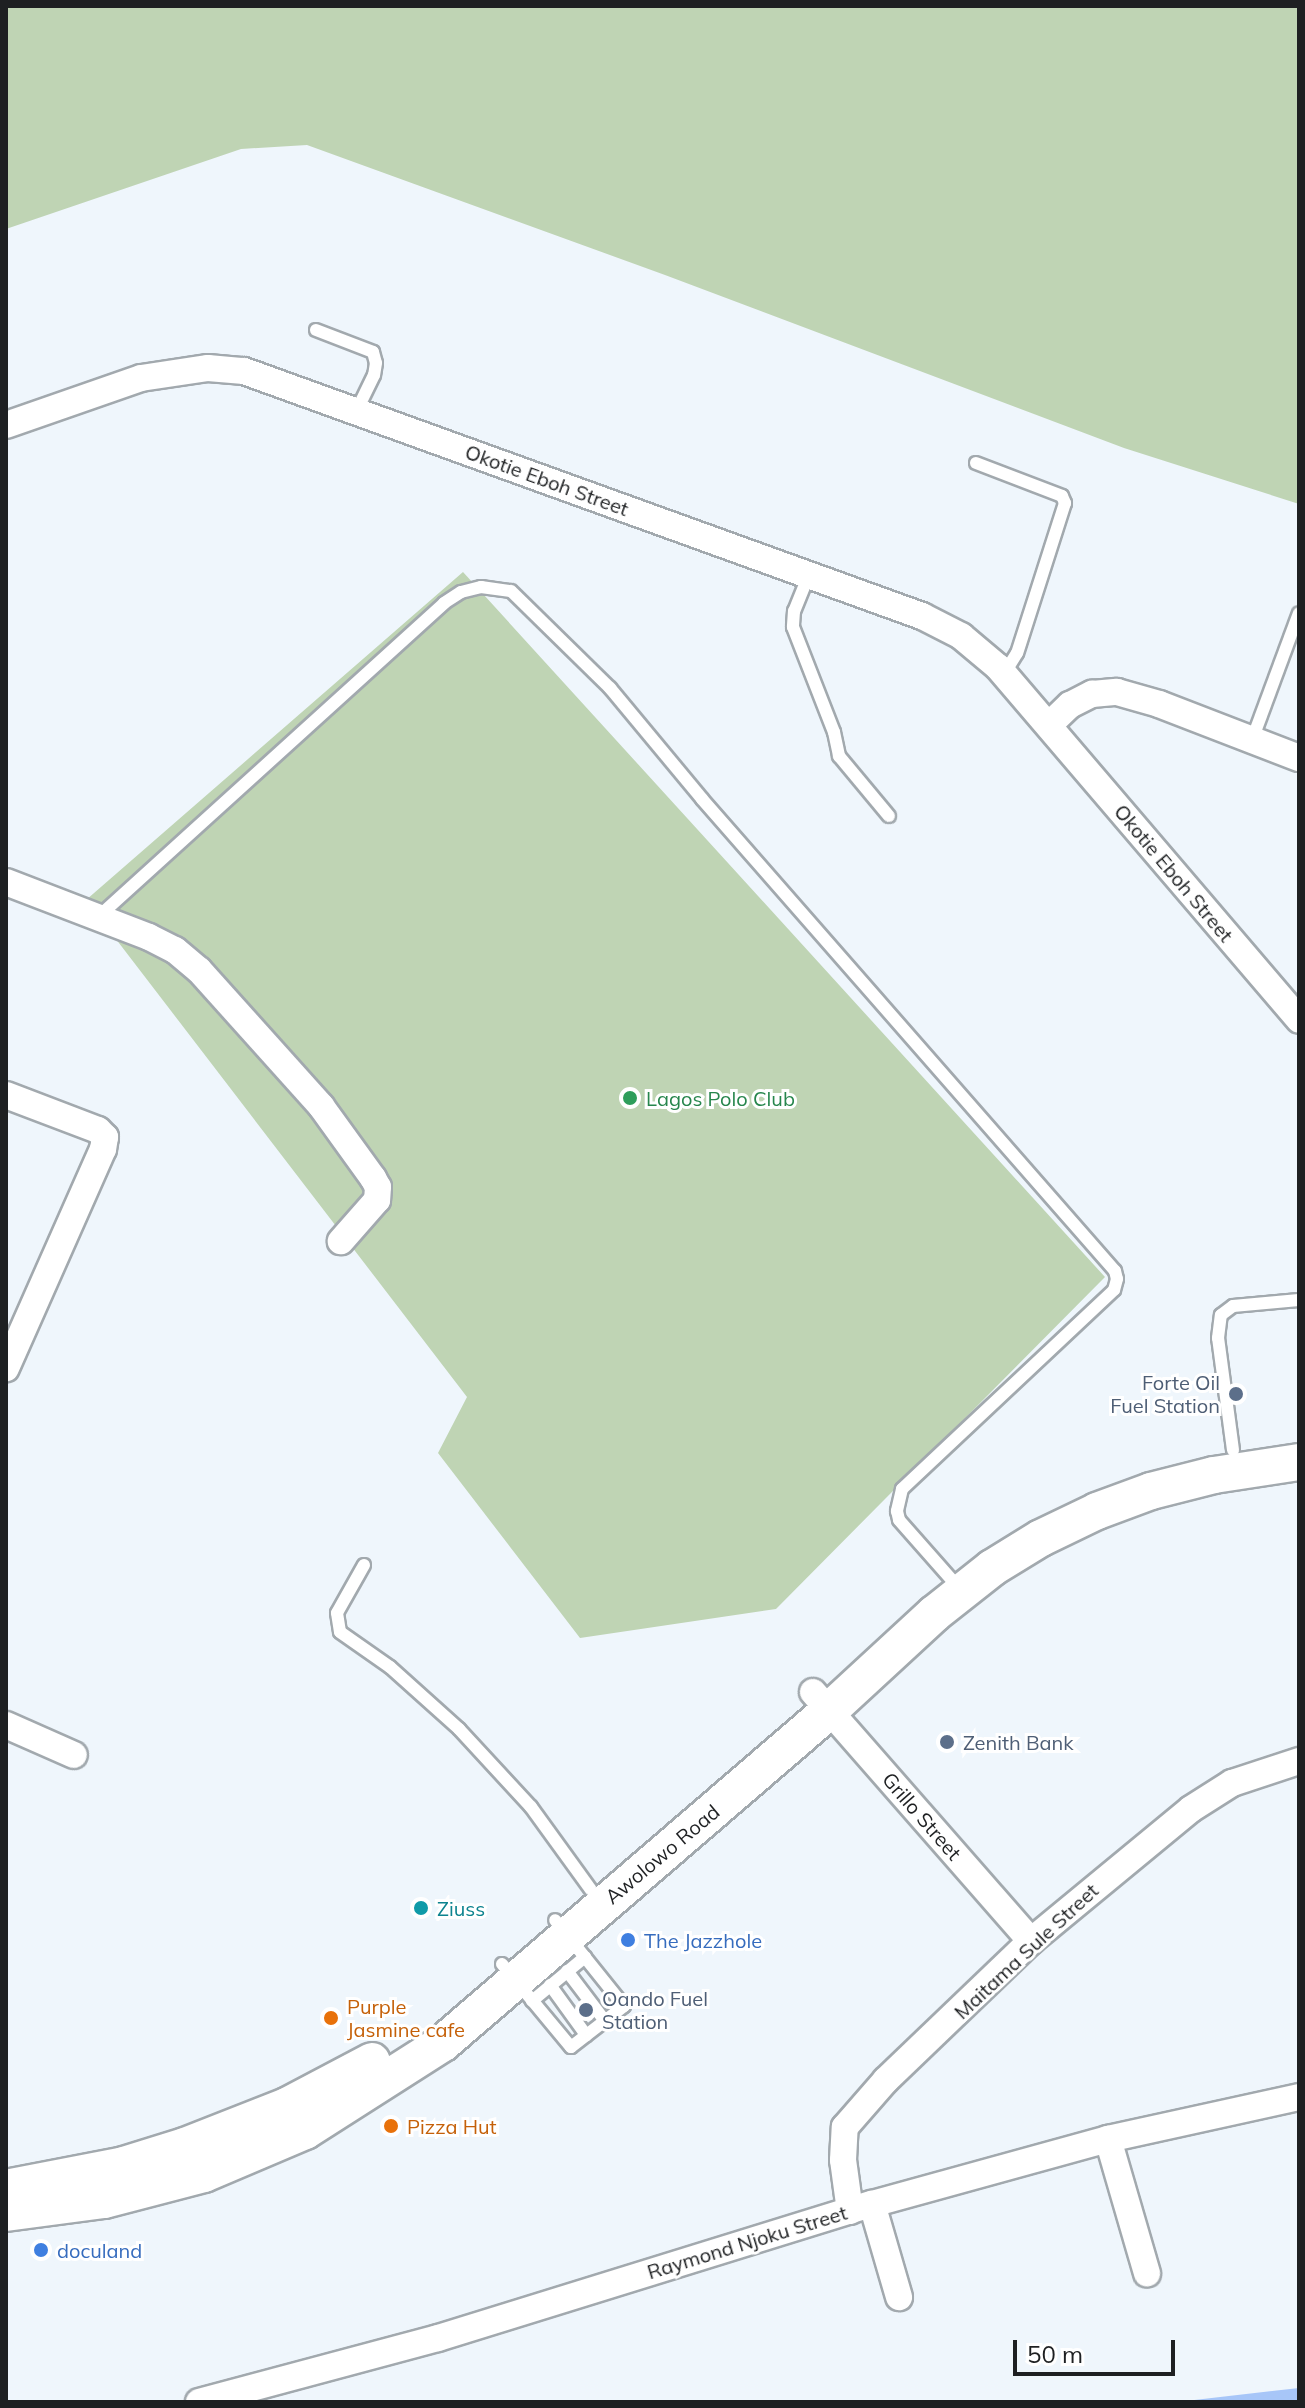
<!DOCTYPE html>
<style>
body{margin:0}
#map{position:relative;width:1305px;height:2408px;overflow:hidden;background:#eff6fc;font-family:Mulish,sans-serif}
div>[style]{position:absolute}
.green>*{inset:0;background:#bfd4b4}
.water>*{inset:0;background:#a7c6f8}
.roads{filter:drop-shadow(2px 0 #a2a9ae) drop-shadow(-2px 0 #a2a9ae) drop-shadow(0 2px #a2a9ae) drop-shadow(0 -2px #a2a9ae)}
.service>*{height:12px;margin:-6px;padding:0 6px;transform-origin:6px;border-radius:6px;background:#fff}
.minor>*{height:26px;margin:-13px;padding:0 13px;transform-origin:13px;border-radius:13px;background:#fff}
.secondary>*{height:36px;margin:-18px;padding:0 18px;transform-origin:18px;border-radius:18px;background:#fff}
.dots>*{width:22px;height:22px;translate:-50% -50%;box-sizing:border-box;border:4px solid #fff;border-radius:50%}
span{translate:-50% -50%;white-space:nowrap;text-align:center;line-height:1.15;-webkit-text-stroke:6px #fff;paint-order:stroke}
.street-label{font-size:20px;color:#1e2022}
.leisure-label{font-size:20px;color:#27864d}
.left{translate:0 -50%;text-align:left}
.service-label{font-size:20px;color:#4e5e75}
.right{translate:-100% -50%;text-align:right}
.culture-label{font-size:20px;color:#0d838f}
.shop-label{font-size:20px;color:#366cbe}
.food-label{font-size:20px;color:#c56008}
.frame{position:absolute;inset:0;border:8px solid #1e2022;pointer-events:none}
.scale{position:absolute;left:1013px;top:2340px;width:162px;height:36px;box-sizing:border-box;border:4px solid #1e2022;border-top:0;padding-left:10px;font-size:24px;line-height:28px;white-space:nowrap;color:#1e2022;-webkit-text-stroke:6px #fff;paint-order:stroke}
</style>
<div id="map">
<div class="green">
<i style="clip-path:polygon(6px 6px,1299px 6px,1299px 504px,1124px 448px,665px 275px,307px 145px,241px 149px,6px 229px)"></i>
<i style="clip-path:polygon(463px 572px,1105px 1277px,776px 1609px,580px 1638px,438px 1453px,467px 1397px,86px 900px)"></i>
</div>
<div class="water">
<i style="clip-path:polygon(1299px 2388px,1299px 2402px,1177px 2402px)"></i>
</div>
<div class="roads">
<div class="service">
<i style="left:316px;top:330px;width:61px;rotate:21.1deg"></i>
<i style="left:373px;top:352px;width:11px;rotate:75deg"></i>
<i style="left:376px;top:363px;width:12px;rotate:99deg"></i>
<i style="left:374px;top:375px;width:39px;rotate:116deg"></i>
<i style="left:976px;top:463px;width:92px;rotate:21deg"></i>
<i style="left:1062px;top:496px;width:8px;rotate:67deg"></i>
<i style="left:1065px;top:503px;width:157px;rotate:107.7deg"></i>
<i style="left:1017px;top:653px;width:25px;rotate:122deg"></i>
<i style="left:808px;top:577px;width:37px;rotate:112deg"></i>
<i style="left:794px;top:611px;width:16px;rotate:94deg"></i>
<i style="left:793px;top:627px;width:113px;rotate:68.7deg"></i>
<i style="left:834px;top:732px;width:25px;rotate:78deg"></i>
<i style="left:839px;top:756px;width:78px;rotate:50.2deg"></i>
<i style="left:1252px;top:740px;width:135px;rotate:-69.7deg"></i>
<i style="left:97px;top:918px;width:469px;rotate:-42.2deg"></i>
<i style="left:444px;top:603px;width:20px;rotate:-33deg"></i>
<i style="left:461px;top:592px;width:21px;rotate:-14deg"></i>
<i style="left:481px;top:587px;width:30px;rotate:8deg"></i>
<i style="left:511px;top:591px;width:139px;rotate:44.4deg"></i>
<i style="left:610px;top:688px;width:144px;rotate:50.3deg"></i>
<i style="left:702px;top:799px;width:627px;rotate:48.81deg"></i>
<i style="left:1115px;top:1271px;width:8px;rotate:76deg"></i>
<i style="left:1117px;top:1279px;width:11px;rotate:105deg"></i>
<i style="left:1114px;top:1290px;width:291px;rotate:136.8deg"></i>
<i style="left:902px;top:1489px;width:23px;rotate:103deg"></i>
<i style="left:897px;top:1511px;width:9px;rotate:77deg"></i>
<i style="left:899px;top:1520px;width:79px;rotate:48.6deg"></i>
<i style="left:1233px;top:1450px;width:113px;rotate:-97.6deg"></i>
<i style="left:1218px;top:1338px;width:23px;rotate:-83deg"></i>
<i style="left:1221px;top:1315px;width:15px;rotate:-37deg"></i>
<i style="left:1233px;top:1306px;width:66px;rotate:-5.2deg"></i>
<i style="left:364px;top:1565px;width:55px;rotate:119.4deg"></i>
<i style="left:337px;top:1613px;width:19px;rotate:81deg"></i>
<i style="left:340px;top:1632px;width:61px;rotate:35deg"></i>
<i style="left:390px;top:1667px;width:93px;rotate:41.9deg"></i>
<i style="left:459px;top:1729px;width:106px;rotate:47.3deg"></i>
<i style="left:531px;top:1807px;width:102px;rotate:54.1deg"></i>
<i style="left:502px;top:1964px;width:108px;rotate:50.3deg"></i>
<i style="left:571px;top:2047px;width:67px;rotate:-37.7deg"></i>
<i style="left:624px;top:2006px;width:110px;rotate:-128.7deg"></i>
<i style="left:567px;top:1971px;width:63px;rotate:52.8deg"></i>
<i style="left:550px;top:1985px;width:62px;rotate:54.2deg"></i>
<i style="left:532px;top:2001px;width:69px;rotate:-39.7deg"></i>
</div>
<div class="minor">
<i style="left:6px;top:425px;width:143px;rotate:-19.2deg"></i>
<i style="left:141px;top:378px;width:68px;rotate:-8.5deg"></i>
<i style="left:208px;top:368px;width:36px;rotate:5deg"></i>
<i style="left:244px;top:371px;width:721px;rotate:19.87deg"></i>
<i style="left:922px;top:616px;width:44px;rotate:27.1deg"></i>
<i style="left:961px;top:636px;width:48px;rotate:40deg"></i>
<i style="left:998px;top:667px;width:464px;rotate:49.5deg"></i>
<i style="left:1049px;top:725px;width:29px;rotate:-44deg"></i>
<i style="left:1070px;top:705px;width:25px;rotate:-27deg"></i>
<i style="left:1092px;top:694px;width:25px;rotate:-5deg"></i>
<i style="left:1117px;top:692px;width:44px;rotate:15.9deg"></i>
<i style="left:1159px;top:704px;width:150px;rotate:21.1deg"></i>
<i style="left:6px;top:882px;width:153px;rotate:21deg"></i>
<i style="left:149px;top:937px;width:29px;rotate:27deg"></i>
<i style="left:175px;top:950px;width:31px;rotate:40deg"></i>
<i style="left:199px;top:970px;width:183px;rotate:48.1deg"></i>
<i style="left:321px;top:1106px;width:89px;rotate:54.2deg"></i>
<i style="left:373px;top:1178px;width:10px;rotate:61deg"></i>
<i style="left:378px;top:1187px;width:13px;rotate:94deg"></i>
<i style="left:377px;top:1200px;width:55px;rotate:131.3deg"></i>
<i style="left:6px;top:1095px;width:98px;rotate:20.8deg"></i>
<i style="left:98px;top:1130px;width:10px;rotate:45deg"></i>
<i style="left:105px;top:1137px;width:12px;rotate:99deg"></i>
<i style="left:103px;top:1149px;width:240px;rotate:113.9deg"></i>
<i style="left:813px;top:1692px;width:331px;rotate:48.8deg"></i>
<i style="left:6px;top:1725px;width:74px;rotate:23.8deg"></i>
<i style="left:1108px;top:2139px;width:140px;rotate:73.8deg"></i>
<i style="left:872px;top:2204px;width:97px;rotate:73.8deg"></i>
<i style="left:850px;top:2211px;width:51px;rotate:-97.8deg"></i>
<i style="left:843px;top:2160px;width:33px;rotate:-87deg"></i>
<i style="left:845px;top:2127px;width:62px;rotate:-48.9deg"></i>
<i style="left:886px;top:2080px;width:201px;rotate:-43.8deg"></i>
<i style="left:1031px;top:1941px;width:207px;rotate:-39.5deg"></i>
<i style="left:1191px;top:1809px;width:49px;rotate:-32.4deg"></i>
<i style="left:1232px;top:1783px;width:71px;rotate:-18.2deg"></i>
<i style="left:199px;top:2402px;width:247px;rotate:-15deg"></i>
<i style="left:438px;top:2338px;width:454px;rotate:-17.2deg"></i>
<i style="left:872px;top:2204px;width:245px;rotate:-15.4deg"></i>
<i style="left:1108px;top:2139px;width:196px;rotate:-12.4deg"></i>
</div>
<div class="secondary">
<i style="left:6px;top:2188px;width:120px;rotate:-11deg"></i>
<i style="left:124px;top:2165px;width:64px;rotate:-17.3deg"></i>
<i style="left:185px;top:2146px;width:110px;rotate:-21.4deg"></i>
<i style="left:287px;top:2106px;width:96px;rotate:-27.9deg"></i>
<i style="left:6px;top:2213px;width:99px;rotate:-7.6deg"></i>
<i style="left:104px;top:2200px;width:103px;rotate:-14.6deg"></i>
<i style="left:204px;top:2174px;width:110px;rotate:-23.1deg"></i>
<i style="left:305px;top:2131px;width:164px;rotate:-32.5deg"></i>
<i style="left:443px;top:2043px;width:511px;rotate:-40.71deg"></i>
<i style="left:830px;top:1710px;width:142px;rotate:-42.7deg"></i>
<i style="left:934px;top:1614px;width:74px;rotate:-38.4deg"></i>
<i style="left:992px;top:1568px;width:57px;rotate:-31.5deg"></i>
<i style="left:1041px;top:1538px;width:62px;rotate:-25.7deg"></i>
<i style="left:1097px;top:1511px;width:58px;rotate:-20.3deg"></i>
<i style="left:1151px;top:1491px;width:65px;rotate:-14.3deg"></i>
<i style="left:1214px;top:1475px;width:86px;rotate:-8.7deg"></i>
</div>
</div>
<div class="dots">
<i style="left:630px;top:1098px;background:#2e9e5b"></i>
<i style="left:1236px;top:1394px;background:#5c6f8a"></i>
<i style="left:947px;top:1742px;background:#5c6f8a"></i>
<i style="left:421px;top:1908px;background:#0f9aa8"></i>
<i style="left:628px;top:1940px;background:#3f7fe0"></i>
<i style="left:586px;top:2010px;background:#5c6f8a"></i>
<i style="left:331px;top:2018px;background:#e8710a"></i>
<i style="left:391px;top:2126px;background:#e8710a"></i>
<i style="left:41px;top:2250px;background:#3f7fe0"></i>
</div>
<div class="street-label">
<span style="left:547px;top:480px;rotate:20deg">Okotie Eboh Street</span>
<span style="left:1174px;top:873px;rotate:50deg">Okotie Eboh Street</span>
<span style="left:922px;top:1816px;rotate:49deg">Grillo Street</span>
<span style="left:662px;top:1854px;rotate:-40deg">Awolowo Road</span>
<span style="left:1026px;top:1951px;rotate:-43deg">Maitama Sule Street</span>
<span style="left:747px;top:2242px;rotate:-17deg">Raymond Njoku Street</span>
</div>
<div class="leisure-label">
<span class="left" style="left:646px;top:1098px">Lagos Polo Club</span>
</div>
<div class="service-label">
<span class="right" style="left:1220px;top:1394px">Forte Oil<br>Fuel Station</span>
<span class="left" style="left:963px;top:1742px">Zenith Bank</span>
<span class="left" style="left:602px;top:2010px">Oando Fuel<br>Station</span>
</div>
<div class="culture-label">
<span class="left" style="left:437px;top:1908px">Ziuss</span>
</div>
<div class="shop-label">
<span class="left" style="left:644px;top:1940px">The Jazzhole</span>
<span class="left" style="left:57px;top:2250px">doculand</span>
</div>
<div class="food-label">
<span class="left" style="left:347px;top:2018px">Purple<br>Jasmine cafe</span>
<span class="left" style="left:407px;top:2126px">Pizza Hut</span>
</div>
<div class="frame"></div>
<div class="scale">50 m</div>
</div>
